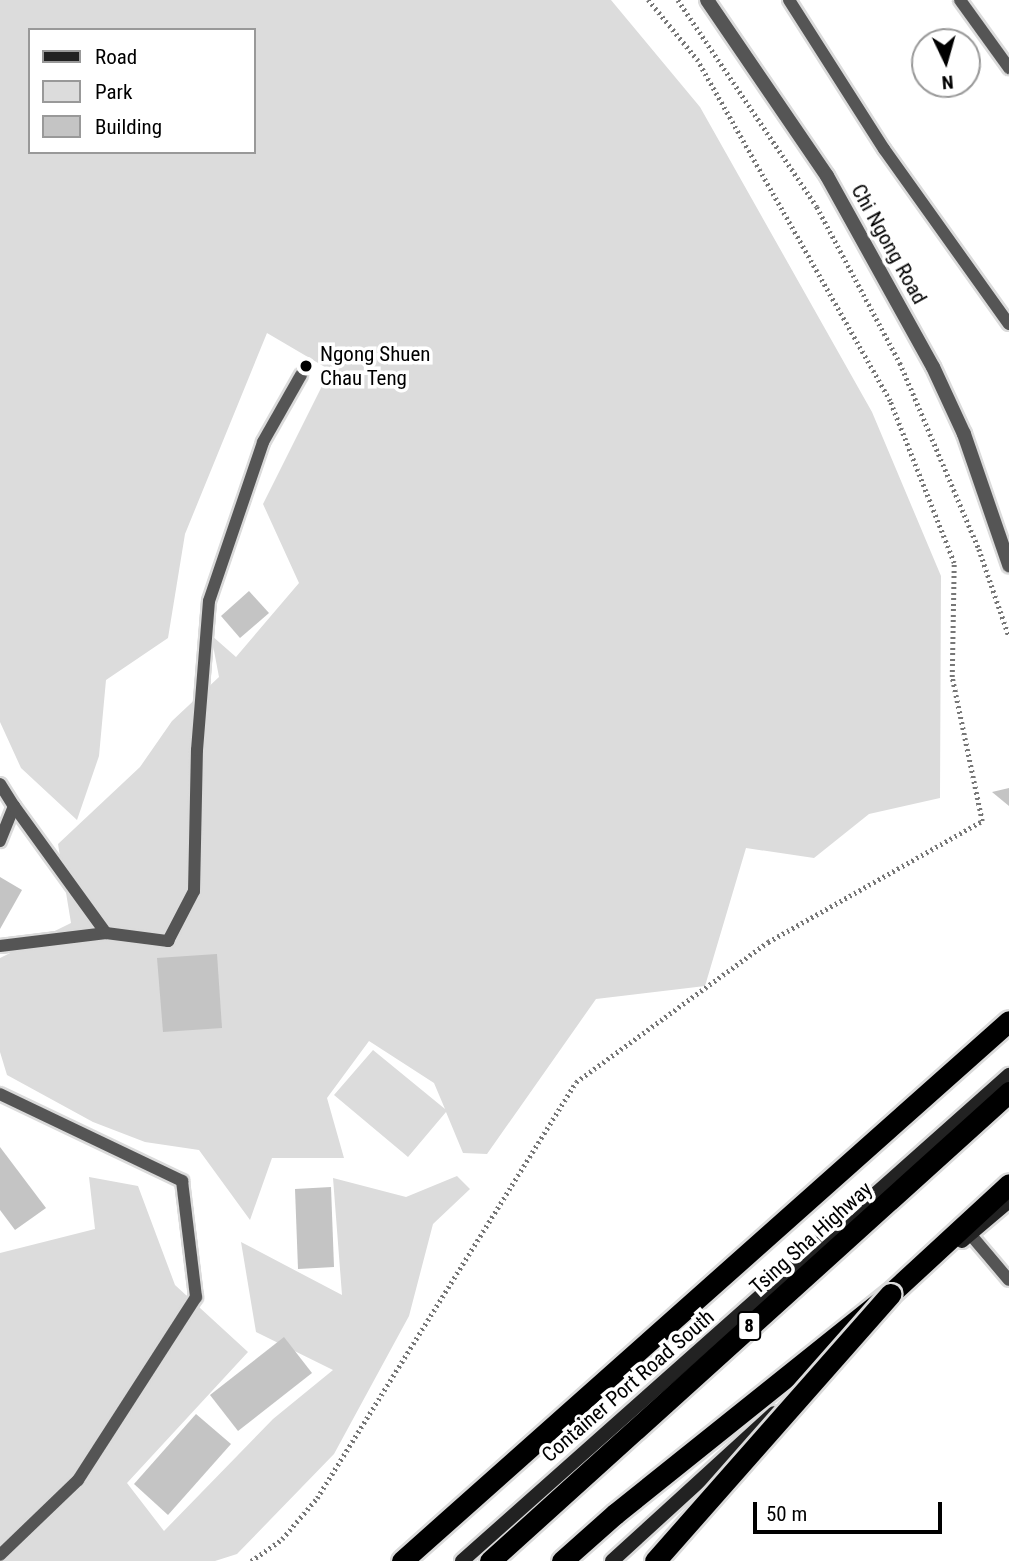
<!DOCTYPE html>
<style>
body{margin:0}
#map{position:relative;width:1009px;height:1561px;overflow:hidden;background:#fff;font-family:"Roboto Condensed",sans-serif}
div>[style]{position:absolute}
.green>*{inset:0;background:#dcdcdc}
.building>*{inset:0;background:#c4c4c4}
.path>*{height:4.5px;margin-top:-2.25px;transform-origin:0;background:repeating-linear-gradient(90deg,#777 0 2px,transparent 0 5.5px)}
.roads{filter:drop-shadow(2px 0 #dbdbdb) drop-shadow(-2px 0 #dbdbdb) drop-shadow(0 2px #dbdbdb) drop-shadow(0 -2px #dbdbdb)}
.lane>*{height:12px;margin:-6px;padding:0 6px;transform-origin:6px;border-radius:6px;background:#555}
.street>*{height:14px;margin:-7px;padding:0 7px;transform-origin:7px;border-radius:7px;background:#555}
.secondary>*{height:14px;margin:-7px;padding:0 7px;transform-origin:7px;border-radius:7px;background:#222}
.highway>*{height:21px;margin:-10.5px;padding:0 10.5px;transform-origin:10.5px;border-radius:10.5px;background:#000}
.bridges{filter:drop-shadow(2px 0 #dbdbdb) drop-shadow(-2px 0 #dbdbdb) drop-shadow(0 2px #dbdbdb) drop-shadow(0 -2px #dbdbdb)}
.highway-bridge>*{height:21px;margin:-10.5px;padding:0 10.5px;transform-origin:10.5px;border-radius:10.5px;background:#000}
.dots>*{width:19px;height:19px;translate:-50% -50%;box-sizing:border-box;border:4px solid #fff;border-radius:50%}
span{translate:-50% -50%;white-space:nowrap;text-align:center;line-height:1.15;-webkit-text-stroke:7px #fff;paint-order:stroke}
.shield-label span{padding:2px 5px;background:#fff;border:2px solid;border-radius:5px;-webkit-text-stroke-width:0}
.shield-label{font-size:19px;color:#000;font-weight:700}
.street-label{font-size:21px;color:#000}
.poi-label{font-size:21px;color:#000}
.left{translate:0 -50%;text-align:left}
.legend{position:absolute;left:28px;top:28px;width:228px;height:126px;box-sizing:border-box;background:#fff;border:2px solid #999;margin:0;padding:9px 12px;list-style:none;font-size:21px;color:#000}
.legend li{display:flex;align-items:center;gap:14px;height:35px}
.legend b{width:35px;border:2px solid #999}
.north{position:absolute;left:911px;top:28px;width:70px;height:70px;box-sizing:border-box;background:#fff;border:2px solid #999;border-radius:50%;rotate:175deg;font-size:19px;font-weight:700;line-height:28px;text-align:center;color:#000}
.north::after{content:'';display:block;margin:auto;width:24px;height:32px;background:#000;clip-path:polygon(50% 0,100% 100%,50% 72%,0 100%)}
.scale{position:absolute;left:753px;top:1502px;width:189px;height:32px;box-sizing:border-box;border:4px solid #000;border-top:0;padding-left:9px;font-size:21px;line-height:24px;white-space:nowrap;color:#000;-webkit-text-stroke:5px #fff;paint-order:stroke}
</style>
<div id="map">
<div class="green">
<i style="clip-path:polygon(evenodd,0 0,611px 0,700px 107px,872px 412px,941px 576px,940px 798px,869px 814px,814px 858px,746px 848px,705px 986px,596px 999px,487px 1154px,463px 1153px,446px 1112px,408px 1157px,334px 1095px,373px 1050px,445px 1109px,434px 1083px,369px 1041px,327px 1098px,344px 1158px,272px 1158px,250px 1220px,199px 1150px,145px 1142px,93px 1122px,7px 1075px,0 1052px,0 958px,71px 923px,58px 844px,140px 767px,172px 721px,219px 677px,211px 635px,236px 657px,299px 583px,263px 504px,330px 370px,267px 333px,185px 534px,168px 638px,106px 680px,99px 756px,77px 820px,21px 768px,0 722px,0 0,30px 30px,254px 30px,254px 152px,30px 152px,30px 30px)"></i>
<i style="clip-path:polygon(457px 1176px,470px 1189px,433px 1224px,409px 1316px,334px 1454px,237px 1554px,215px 1561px,0 1561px,0 1253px,95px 1229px,89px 1177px,138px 1186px,175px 1285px,248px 1352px,127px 1483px,164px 1531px,273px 1419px,333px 1370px,256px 1332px,241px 1242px,342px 1295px,333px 1178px,406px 1197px)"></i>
</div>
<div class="building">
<i style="clip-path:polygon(249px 591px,269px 613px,240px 638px,221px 616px)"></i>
<i style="clip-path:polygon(1009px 788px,1009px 806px,992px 792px)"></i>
<i style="clip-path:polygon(0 877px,22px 890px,0 929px)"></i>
<i style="clip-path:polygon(217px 954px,222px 1028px,163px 1032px,157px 958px)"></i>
<i style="clip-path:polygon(0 1147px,46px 1208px,15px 1230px,0 1210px)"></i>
<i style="clip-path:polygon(331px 1187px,334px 1267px,298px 1269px,295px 1189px)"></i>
<i style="clip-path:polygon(284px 1337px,312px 1373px,238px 1431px,210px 1395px)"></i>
<i style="clip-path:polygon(196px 1414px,231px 1444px,168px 1515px,134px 1484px)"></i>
</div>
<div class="path">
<i style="left:678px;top:0;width:249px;rotate:56.1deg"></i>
<i style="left:817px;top:207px;width:177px;rotate:62deg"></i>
<i style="left:900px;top:363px;width:202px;rotate:67deg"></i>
<i style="left:979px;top:549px;width:92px;rotate:71deg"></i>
<i style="left:251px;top:1561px;width:38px;rotate:-35deg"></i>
<i style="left:282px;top:1539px;width:54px;rotate:-49.5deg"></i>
<i style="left:317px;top:1498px;width:490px;rotate:-58.1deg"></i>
<i style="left:576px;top:1082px;width:238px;rotate:-36.1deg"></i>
<i style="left:768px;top:942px;width:246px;rotate:-29.5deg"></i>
<i style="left:982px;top:821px;width:147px;rotate:-101.8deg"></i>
<i style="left:952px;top:677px;width:114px;rotate:-89deg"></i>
<i style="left:954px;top:563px;width:174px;rotate:-111.6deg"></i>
<i style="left:890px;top:401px;width:390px;rotate:-119.5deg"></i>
<i style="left:698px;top:61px;width:79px;rotate:-129.3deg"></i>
</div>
<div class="roads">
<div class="lane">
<i style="left:789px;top:0;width:177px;rotate:57.5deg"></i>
<i style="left:884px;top:149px;width:215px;rotate:54.5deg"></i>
<i style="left:960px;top:0;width:84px;rotate:54.2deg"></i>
<i style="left:0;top:784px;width:26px;rotate:58deg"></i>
<i style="left:14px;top:806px;width:38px;rotate:112deg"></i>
<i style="left:14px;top:806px;width:157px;rotate:54.1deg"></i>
<i style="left:0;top:946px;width:107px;rotate:-7deg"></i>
<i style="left:106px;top:933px;width:63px;rotate:7.4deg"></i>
<i style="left:168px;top:941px;width:56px;rotate:-62.5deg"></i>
<i style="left:194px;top:891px;width:141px;rotate:-88.8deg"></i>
<i style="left:197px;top:750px;width:149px;rotate:-85.4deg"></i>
<i style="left:209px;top:601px;width:168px;rotate:-71.2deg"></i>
<i style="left:263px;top:442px;width:77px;rotate:-60.4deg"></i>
<i style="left:0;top:1094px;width:202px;rotate:25.5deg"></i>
<i style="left:182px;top:1181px;width:117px;rotate:83.1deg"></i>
<i style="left:196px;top:1297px;width:218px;rotate:122.8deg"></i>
<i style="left:78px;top:1480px;width:108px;rotate:136.1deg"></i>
<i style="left:970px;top:1234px;width:60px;rotate:49.7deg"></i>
</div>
<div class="street">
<i style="left:707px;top:0;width:213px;rotate:55.7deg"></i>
<i style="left:827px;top:176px;width:218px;rotate:61deg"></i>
<i style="left:933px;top:367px;width:74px;rotate:65.2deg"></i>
<i style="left:964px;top:434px;width:139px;rotate:71deg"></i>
</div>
<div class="secondary">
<i style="left:962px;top:1241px;width:62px;rotate:-40.4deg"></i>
<i style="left:462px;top:1561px;width:732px;rotate:-41.62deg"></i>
<i style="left:612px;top:1561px;width:219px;rotate:-42.4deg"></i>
</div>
<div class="highway">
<i style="left:402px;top:1561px;width:812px;rotate:-41.66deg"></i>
<i style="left:490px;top:1561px;width:700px;rotate:-42.1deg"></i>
<i style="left:562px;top:1561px;width:71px;rotate:-41.6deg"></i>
<i style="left:615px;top:1514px;width:352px;rotate:-38.7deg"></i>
<i style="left:890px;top:1294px;width:162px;rotate:-42.7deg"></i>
</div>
</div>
<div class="bridges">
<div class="highway-bridge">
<i style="left:655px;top:1561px;width:356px;rotate:-48.6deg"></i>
</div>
</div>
<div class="dots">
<i style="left:306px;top:366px;background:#000"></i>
</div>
<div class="shield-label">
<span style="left:749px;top:1326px">8</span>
</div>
<div class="street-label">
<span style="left:889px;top:244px;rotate:61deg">Chi Ngong Road</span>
<span style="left:811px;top:1238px;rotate:-42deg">Tsing Sha Highway</span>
<span style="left:628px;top:1386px;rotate:-41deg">Container Port Road South</span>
</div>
<div class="poi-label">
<span class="left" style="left:320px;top:366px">Ngong Shuen<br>Chau Teng</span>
</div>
<ul class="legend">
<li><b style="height:9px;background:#222"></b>Road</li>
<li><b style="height:19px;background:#dcdcdc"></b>Park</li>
<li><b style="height:19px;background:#c4c4c4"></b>Building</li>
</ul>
<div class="north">N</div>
<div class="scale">50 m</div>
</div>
